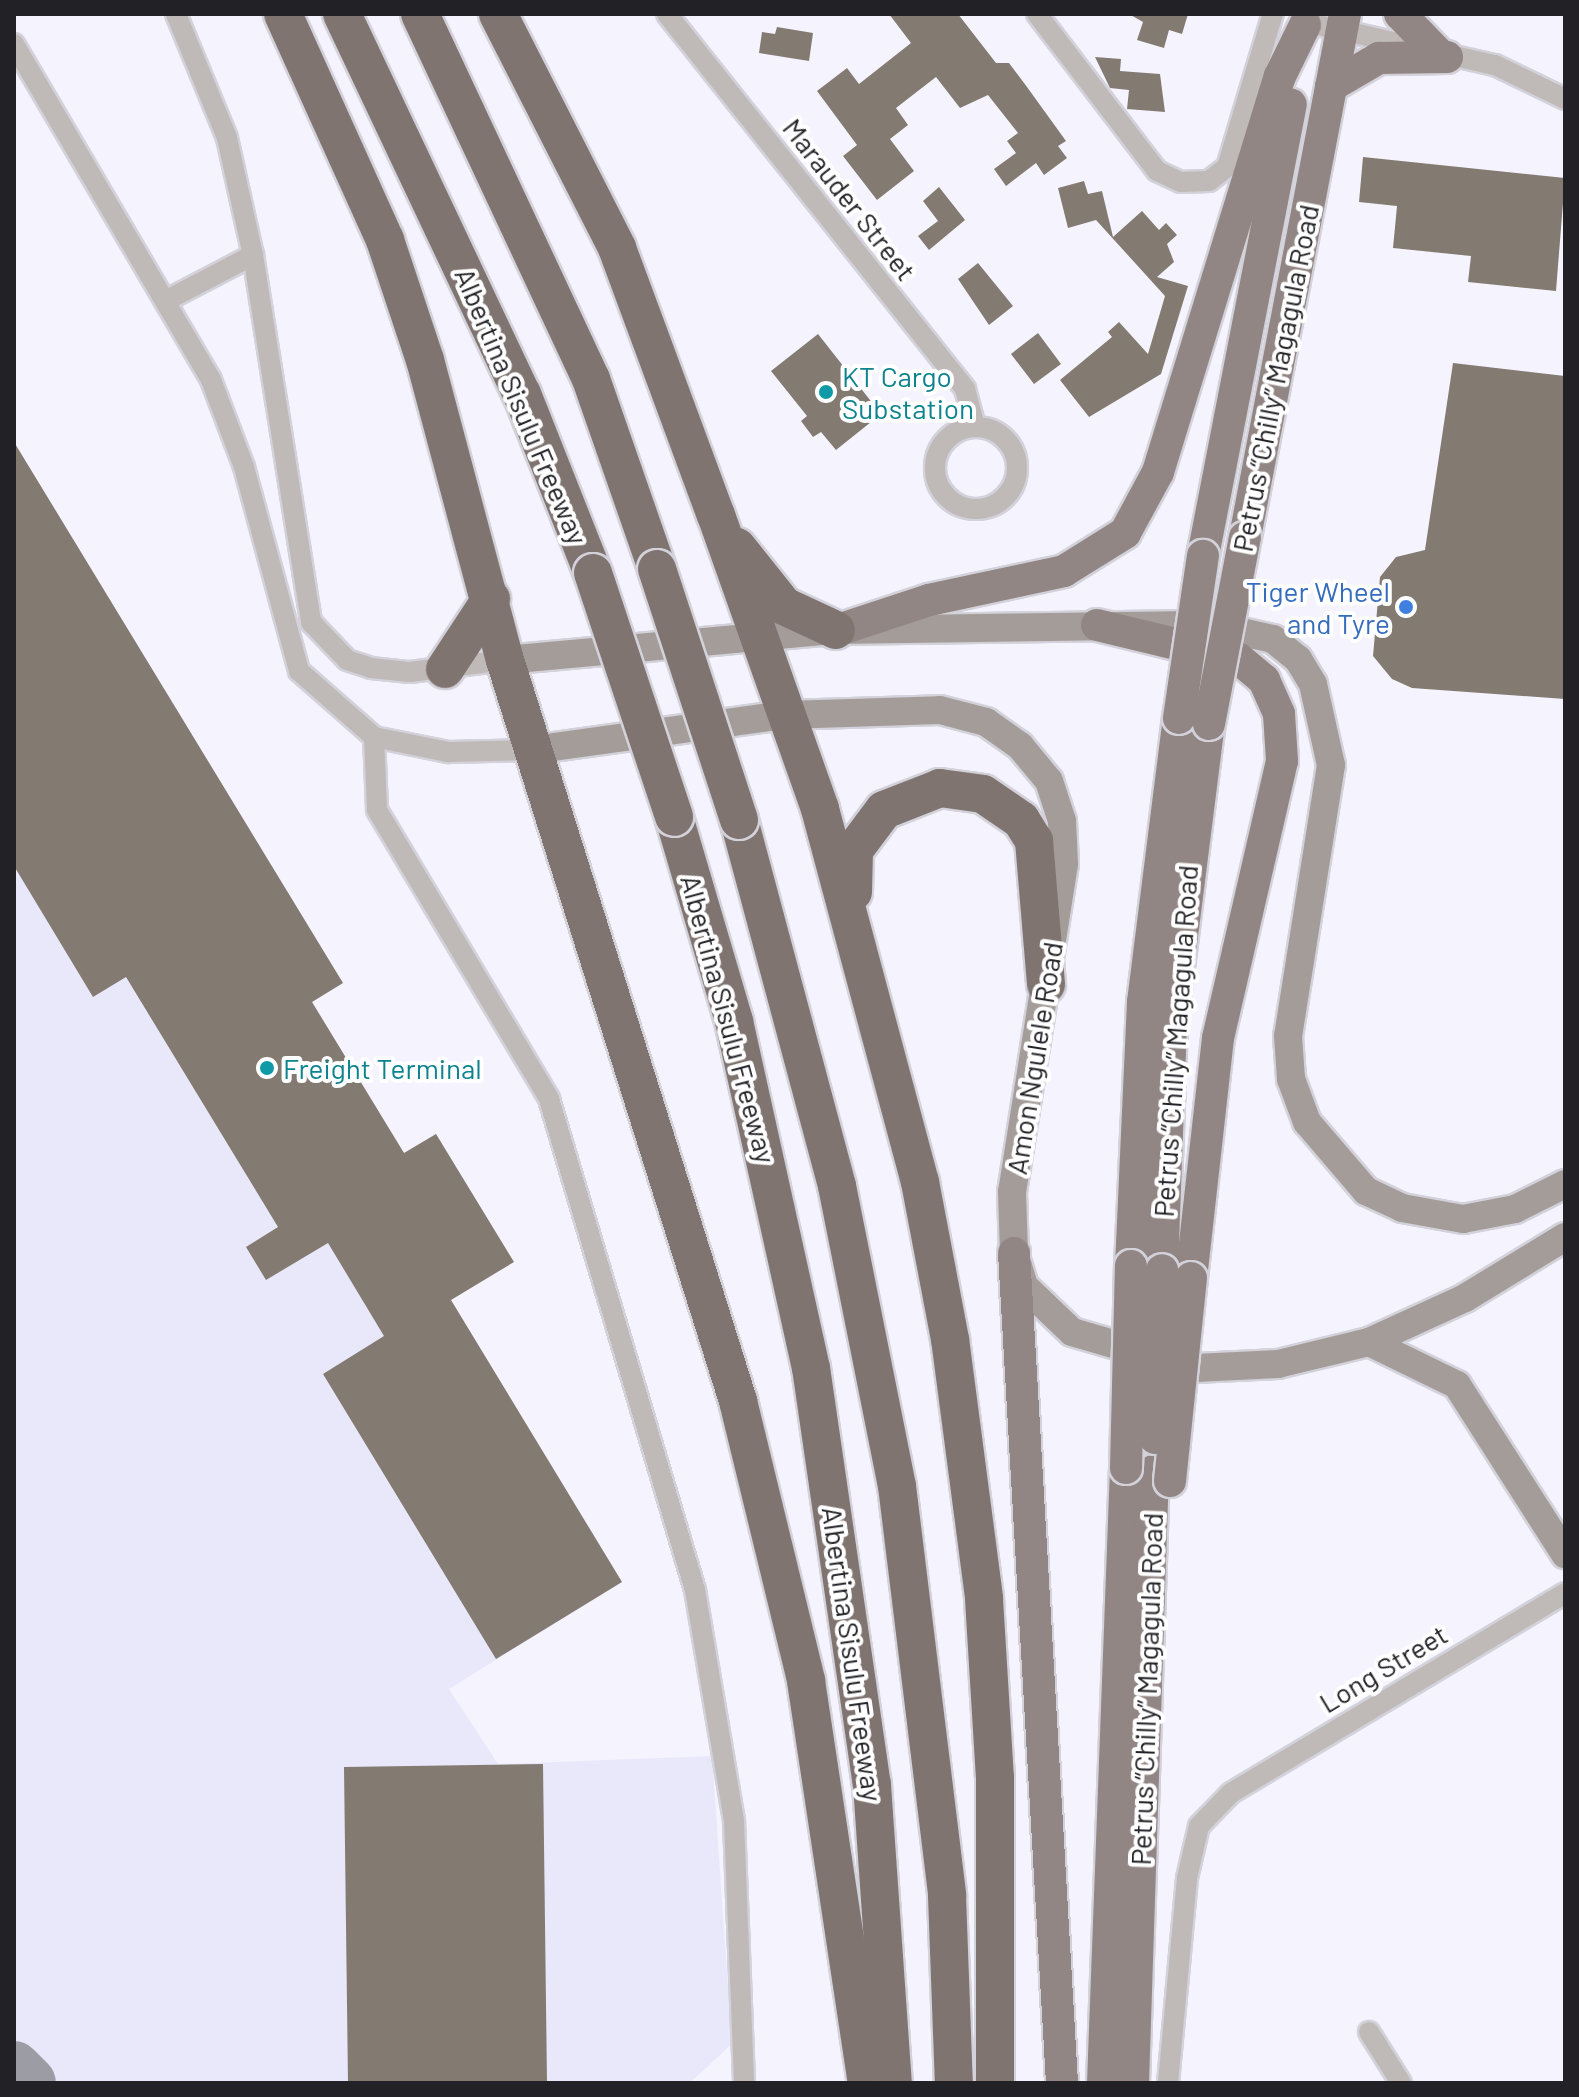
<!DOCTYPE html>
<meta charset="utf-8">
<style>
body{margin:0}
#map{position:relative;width:1579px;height:2097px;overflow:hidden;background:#f5f4fe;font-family:Barlow,sans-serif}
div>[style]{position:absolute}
.built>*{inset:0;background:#e9e8fb}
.taxiway>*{height:54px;margin:-27px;padding:0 27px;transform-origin:27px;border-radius:27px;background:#9c9ca4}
.building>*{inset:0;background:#837a72}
.roads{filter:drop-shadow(2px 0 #d3d2db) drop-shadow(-2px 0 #d3d2db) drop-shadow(0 2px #d3d2db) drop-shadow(0 -2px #d3d2db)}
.minor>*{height:20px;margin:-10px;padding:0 10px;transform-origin:10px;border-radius:10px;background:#bfb9b7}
.minor>.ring{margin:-10px;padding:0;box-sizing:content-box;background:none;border:20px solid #bfb9b7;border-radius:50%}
.secondary>*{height:28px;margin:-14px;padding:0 14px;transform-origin:14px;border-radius:14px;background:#a49c99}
.primary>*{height:32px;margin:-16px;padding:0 16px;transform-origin:16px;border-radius:16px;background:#918683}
.motorway>*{height:38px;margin:-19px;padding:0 19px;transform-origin:19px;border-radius:19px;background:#807471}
.bridges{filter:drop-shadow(2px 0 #d3d2db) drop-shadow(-2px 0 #d3d2db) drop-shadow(0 2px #d3d2db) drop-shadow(0 -2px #d3d2db)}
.primary-bridge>*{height:32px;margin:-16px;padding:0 16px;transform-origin:16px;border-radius:16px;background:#918683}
.motorway-bridge>*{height:38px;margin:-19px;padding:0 19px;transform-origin:19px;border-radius:19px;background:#807471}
.dots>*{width:22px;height:22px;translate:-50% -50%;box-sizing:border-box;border:4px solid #fff;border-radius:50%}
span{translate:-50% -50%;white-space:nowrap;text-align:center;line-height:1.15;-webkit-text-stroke:8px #fff;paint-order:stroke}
.street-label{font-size:28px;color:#222226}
.culture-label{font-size:28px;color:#0d838f}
.left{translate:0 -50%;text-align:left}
.shop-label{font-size:28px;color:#366cbe}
.right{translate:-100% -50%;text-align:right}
.frame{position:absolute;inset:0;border:16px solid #222226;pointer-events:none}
</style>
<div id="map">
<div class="built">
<i style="clip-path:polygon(14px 442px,343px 983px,312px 1002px,404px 1153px,436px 1134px,514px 1262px,451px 1300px,622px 1582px,449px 1689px,498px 1764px,712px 1756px,732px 2044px,691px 2082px,14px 2083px)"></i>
</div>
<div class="taxiway">
<i style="left:14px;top:2068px;width:21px;rotate:45deg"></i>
</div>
<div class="building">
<i style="clip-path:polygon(889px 14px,958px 14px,996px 63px,1009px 63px,1027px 87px,1066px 141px,1058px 146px,1067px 158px,1044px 175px,1036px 163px,1006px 186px,994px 169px,1016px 153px,1007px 141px,1018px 133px,988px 95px,960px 108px,936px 77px,896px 108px,908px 125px,890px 139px,914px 171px,877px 200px,843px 156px,857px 145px,817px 91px,847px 68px,859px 84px,911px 43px)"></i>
<i style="clip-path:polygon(1129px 14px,1188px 14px,1182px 34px,1169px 30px,1164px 48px,1137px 40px,1143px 22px)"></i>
<i style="clip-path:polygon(777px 27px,813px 33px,809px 61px,759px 53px,762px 32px,775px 34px)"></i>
<i style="clip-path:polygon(1095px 57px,1121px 59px,1120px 71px,1160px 74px,1165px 112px,1127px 109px,1129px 90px,1110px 88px)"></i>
<i style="clip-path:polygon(1363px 157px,1565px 178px,1556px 291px,1468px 282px,1471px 256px,1393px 248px,1397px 206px,1359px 202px)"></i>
<i style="clip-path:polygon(1084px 181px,1088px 194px,1102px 191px,1113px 237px,1142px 211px,1159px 230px,1166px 223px,1177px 235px,1167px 244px,1174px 262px,1157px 277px,1188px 286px,1161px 374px,1089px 417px,1060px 380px,1112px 337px,1108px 332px,1119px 322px,1148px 354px,1165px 296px,1096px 220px,1068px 228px,1058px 188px)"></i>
<i style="clip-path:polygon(939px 187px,965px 220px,929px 250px,918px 236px,938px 221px,923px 201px)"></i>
<i style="clip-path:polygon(978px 263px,1013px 306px,989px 325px,958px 279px)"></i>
<i style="clip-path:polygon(1038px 333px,1061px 364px,1034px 384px,1011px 354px)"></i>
<i style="clip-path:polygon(818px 334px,881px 414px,836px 450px,821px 432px,813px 437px,801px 421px,807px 416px,771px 371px)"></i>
<i style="clip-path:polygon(1453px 363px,1565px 376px,1565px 699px,1412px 688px,1392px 679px,1373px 656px,1380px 577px,1396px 557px,1425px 550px)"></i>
<i style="clip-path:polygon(14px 442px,343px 983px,312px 1002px,404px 1153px,436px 1134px,514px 1262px,451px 1300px,622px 1582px,496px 1659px,323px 1374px,384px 1336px,328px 1243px,266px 1280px,246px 1247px,278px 1227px,126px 977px,93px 997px,14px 866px)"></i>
<i style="clip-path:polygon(543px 1764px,547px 2083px,348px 2083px,344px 1767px)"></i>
</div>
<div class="roads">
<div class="minor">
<i style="left:176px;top:14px;width:134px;rotate:67.6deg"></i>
<i style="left:227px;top:138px;width:120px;rotate:77.5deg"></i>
<i style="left:253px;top:255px;width:372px;rotate:81deg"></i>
<i style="left:311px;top:622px;width:52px;rotate:46.5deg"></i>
<i style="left:347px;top:660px;width:25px;rotate:18deg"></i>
<i style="left:371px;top:668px;width:39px;rotate:6deg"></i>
<i style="left:410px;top:672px;width:96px;rotate:-7.2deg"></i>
<i style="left:667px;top:14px;width:479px;rotate:51.5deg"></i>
<i style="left:965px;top:389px;width:38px;rotate:75deg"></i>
<i style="left:1037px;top:14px;width:198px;rotate:52.6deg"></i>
<i style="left:1157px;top:171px;width:26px;rotate:25deg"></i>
<i style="left:1181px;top:182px;width:28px;rotate:-2deg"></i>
<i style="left:1209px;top:181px;width:23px;rotate:-38deg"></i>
<i style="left:1227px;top:167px;width:160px;rotate:-73.3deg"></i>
<i style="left:1305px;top:22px;width:195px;rotate:12.8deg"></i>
<i style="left:1495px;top:65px;width:78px;rotate:25.9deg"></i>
<i style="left:14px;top:44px;width:389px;rotate:59.6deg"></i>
<i style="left:211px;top:380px;width:93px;rotate:69.2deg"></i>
<i style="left:244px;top:467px;width:211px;rotate:74.9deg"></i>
<i style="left:299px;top:671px;width:100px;rotate:41.3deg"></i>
<i style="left:374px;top:737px;width:76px;rotate:11.5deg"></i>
<i style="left:448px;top:752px;width:84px;rotate:-1.4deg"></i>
<i style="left:169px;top:299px;width:95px;rotate:-27.6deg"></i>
<i class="ring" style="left:935px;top:427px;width:62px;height:62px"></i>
<i style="left:374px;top:737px;width:73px;rotate:87.6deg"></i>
<i style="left:377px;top:810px;width:336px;rotate:59.2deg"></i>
<i style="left:549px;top:1099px;width:512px;rotate:73.44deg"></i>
<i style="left:695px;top:1590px;width:234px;rotate:80.4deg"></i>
<i style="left:734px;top:1821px;width:262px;rotate:87.8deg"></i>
<i style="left:1369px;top:2032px;width:60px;rotate:57.9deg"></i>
<i style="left:1168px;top:2083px;width:206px;rotate:-84.7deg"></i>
<i style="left:1187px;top:1878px;width:53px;rotate:-77deg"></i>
<i style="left:1199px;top:1826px;width:46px;rotate:-45.9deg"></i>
<i style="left:1231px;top:1793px;width:389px;rotate:-30.9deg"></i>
</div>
<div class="secondary">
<i style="left:505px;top:660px;width:332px;rotate:-5.2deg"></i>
<i style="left:836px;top:630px;width:374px;rotate:-0.8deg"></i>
<i style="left:1210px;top:625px;width:65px;rotate:12.5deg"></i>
<i style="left:1273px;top:639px;width:32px;rotate:39deg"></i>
<i style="left:1298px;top:659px;width:29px;rotate:59deg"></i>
<i style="left:1313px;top:684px;width:83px;rotate:77.5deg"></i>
<i style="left:1331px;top:765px;width:274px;rotate:99deg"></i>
<i style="left:1288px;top:1036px;width:43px;rotate:86deg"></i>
<i style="left:1291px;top:1079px;width:46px;rotate:69.6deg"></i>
<i style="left:1307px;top:1122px;width:91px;rotate:49.5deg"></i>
<i style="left:1366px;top:1191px;width:40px;rotate:25deg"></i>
<i style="left:1402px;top:1208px;width:62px;rotate:10.2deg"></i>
<i style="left:1463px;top:1219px;width:53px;rotate:-10.9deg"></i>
<i style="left:1515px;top:1209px;width:56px;rotate:-26.6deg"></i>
<i style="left:532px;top:750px;width:255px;rotate:-7.9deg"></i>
<i style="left:785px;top:715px;width:155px;rotate:-1.8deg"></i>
<i style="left:940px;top:710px;width:48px;rotate:14.6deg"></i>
<i style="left:986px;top:722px;width:42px;rotate:35.2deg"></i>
<i style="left:1020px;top:746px;width:45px;rotate:50.4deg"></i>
<i style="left:1049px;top:781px;width:42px;rotate:72deg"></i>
<i style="left:1062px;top:821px;width:43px;rotate:87.3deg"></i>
<i style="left:1064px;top:864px;width:332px;rotate:99deg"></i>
<i style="left:1012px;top:1192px;width:61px;rotate:88.1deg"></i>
<i style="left:1014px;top:1253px;width:34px;rotate:73deg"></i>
<i style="left:1024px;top:1286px;width:66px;rotate:43.8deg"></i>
<i style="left:1072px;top:1332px;width:129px;rotate:16.2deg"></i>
<i style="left:1196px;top:1368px;width:82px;rotate:-2.8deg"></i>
<i style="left:1278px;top:1364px;width:94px;rotate:-13.6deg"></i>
<i style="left:1369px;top:1342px;width:106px;rotate:-24.6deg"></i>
<i style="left:1465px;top:1298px;width:117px;rotate:-31.4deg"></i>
<i style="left:1369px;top:1342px;width:98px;rotate:26deg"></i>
<i style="left:1457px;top:1385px;width:201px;rotate:57.4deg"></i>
</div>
<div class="primary">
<i style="left:1400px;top:14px;width:56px;rotate:45.7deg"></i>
<i style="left:1331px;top:86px;width:56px;rotate:-30.3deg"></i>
<i style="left:1379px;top:58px;width:68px;rotate:-0.8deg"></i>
<i style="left:1245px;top:537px;width:532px;rotate:-79.18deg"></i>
<i style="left:1203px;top:556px;width:460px;rotate:-79deg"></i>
<i style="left:1097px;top:625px;width:146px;rotate:13.5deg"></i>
<i style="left:1239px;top:659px;width:33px;rotate:40deg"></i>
<i style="left:1264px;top:680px;width:37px;rotate:66deg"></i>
<i style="left:1279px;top:714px;width:47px;rotate:86.3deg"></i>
<i style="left:1282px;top:761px;width:284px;rotate:103deg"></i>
<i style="left:1218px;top:1038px;width:242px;rotate:96.4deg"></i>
<i style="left:838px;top:630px;width:96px;rotate:-18.2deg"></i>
<i style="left:929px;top:600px;width:138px;rotate:-12.1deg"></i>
<i style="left:1064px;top:571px;width:72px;rotate:-31.9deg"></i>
<i style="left:1125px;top:533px;width:69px;rotate:-61.6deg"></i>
<i style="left:1158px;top:472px;width:414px;rotate:-72.9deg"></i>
<i style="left:1280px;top:76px;width:57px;rotate:-63.9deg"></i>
<i style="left:1014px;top:1253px;width:831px;rotate:86.69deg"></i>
<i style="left:1131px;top:1266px;width:264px;rotate:-87.4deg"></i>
<i style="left:1143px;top:1002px;width:286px;rotate:-82.8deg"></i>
<i style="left:1162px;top:1270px;width:247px;rotate:-87.9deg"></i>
<i style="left:1171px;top:1023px;width:301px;rotate:-82.8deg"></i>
<i style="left:1103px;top:2083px;width:615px;rotate:-87.86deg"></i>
<i style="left:1133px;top:2083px;width:612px;rotate:-88.13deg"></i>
</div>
<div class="motorway">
<i style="left:283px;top:14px;width:248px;rotate:65.7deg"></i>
<i style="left:385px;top:240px;width:126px;rotate:71.6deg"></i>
<i style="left:425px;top:360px;width:310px;rotate:75.1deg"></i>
<i style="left:505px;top:660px;width:777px;rotate:72.54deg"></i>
<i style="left:738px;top:1401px;width:288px;rotate:76.3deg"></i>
<i style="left:806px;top:1681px;width:407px;rotate:81.4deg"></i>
<i style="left:342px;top:14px;width:420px;rotate:64.7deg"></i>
<i style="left:522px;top:394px;width:193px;rotate:68.4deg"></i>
<i style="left:420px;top:14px;width:403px;rotate:64.9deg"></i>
<i style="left:591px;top:379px;width:201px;rotate:70.8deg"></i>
<i style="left:498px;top:14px;width:263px;rotate:63deg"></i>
<i style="left:617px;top:248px;width:285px;rotate:69.7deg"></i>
<i style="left:716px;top:515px;width:312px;rotate:70.5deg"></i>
<i style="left:820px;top:809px;width:386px;rotate:75deg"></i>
<i style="left:920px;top:1182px;width:160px;rotate:79.2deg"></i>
<i style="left:950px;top:1339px;width:262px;rotate:82.5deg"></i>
<i style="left:984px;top:1599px;width:178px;rotate:86.5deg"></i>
<i style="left:995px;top:1777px;width:306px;rotate:90deg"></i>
<i style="left:737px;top:547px;width:75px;rotate:51.5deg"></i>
<i style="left:784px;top:606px;width:57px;rotate:24.8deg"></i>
<i style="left:445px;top:669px;width:84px;rotate:-56.7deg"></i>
<i style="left:674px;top:817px;width:213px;rotate:73.6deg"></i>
<i style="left:734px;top:1021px;width:355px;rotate:77.5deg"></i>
<i style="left:811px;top:1368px;width:421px;rotate:81.7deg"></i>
<i style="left:872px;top:1785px;width:299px;rotate:86deg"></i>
<i style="left:739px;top:820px;width:379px;rotate:75deg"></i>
<i style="left:837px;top:1186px;width:306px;rotate:78.7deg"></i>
<i style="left:897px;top:1486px;width:413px;rotate:83deg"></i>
<i style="left:947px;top:1896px;width:187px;rotate:87.9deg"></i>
<i style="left:853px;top:892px;width:42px;rotate:-88.6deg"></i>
<i style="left:854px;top:850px;width:50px;rotate:-53.1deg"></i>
<i style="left:884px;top:810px;width:60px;rotate:-21.4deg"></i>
<i style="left:940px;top:788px;width:43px;rotate:7.9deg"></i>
<i style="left:983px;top:794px;width:46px;rotate:34.4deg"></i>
<i style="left:1021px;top:820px;width:25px;rotate:58deg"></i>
<i style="left:1034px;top:841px;width:144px;rotate:85.2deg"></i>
</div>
</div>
<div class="bridges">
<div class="primary-bridge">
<i style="left:1179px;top:718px;width:164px;rotate:-81.6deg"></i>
<i style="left:1209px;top:724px;width:190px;rotate:-79.1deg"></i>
<i style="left:1155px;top:1438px;width:168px;rotate:-87.6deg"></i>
<i style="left:1126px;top:1468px;width:202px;rotate:-88.6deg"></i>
<i style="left:1170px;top:1481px;width:204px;rotate:-84.1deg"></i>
</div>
<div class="motorway-bridge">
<i style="left:657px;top:569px;width:264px;rotate:71.9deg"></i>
<i style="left:593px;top:573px;width:257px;rotate:71.6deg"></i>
</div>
</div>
<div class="dots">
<i style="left:826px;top:392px;background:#0f9aa8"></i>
<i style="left:1406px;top:607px;background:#3f7fe0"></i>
<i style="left:267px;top:1068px;background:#0f9aa8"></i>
</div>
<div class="street-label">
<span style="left:850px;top:199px;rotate:52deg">Marauder Street</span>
<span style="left:1275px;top:378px;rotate:-79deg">Petrus “Chilly” Magagula Road</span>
<span style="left:522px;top:406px;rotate:67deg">Albertina Sisulu Freeway</span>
<span style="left:729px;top:1019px;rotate:75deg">Albertina Sisulu Freeway</span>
<span style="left:1175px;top:1041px;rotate:-86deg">Petrus “Chilly” Magagula Road</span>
<span style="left:1034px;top:1058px;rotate:-81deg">Amon Ngulele Road</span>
<span style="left:853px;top:1654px;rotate:82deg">Albertina Sisulu Freeway</span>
<span style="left:1383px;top:1668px;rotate:-31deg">Long Street</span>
<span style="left:1146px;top:1689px;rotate:-88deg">Petrus “Chilly” Magagula Road</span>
</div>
<div class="culture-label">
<span class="left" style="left:842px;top:392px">KT Cargo<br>Substation</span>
<span class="left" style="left:283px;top:1068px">Freight Terminal</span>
</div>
<div class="shop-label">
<span class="right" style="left:1390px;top:607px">Tiger Wheel<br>and Tyre</span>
</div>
<div class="frame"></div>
</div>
